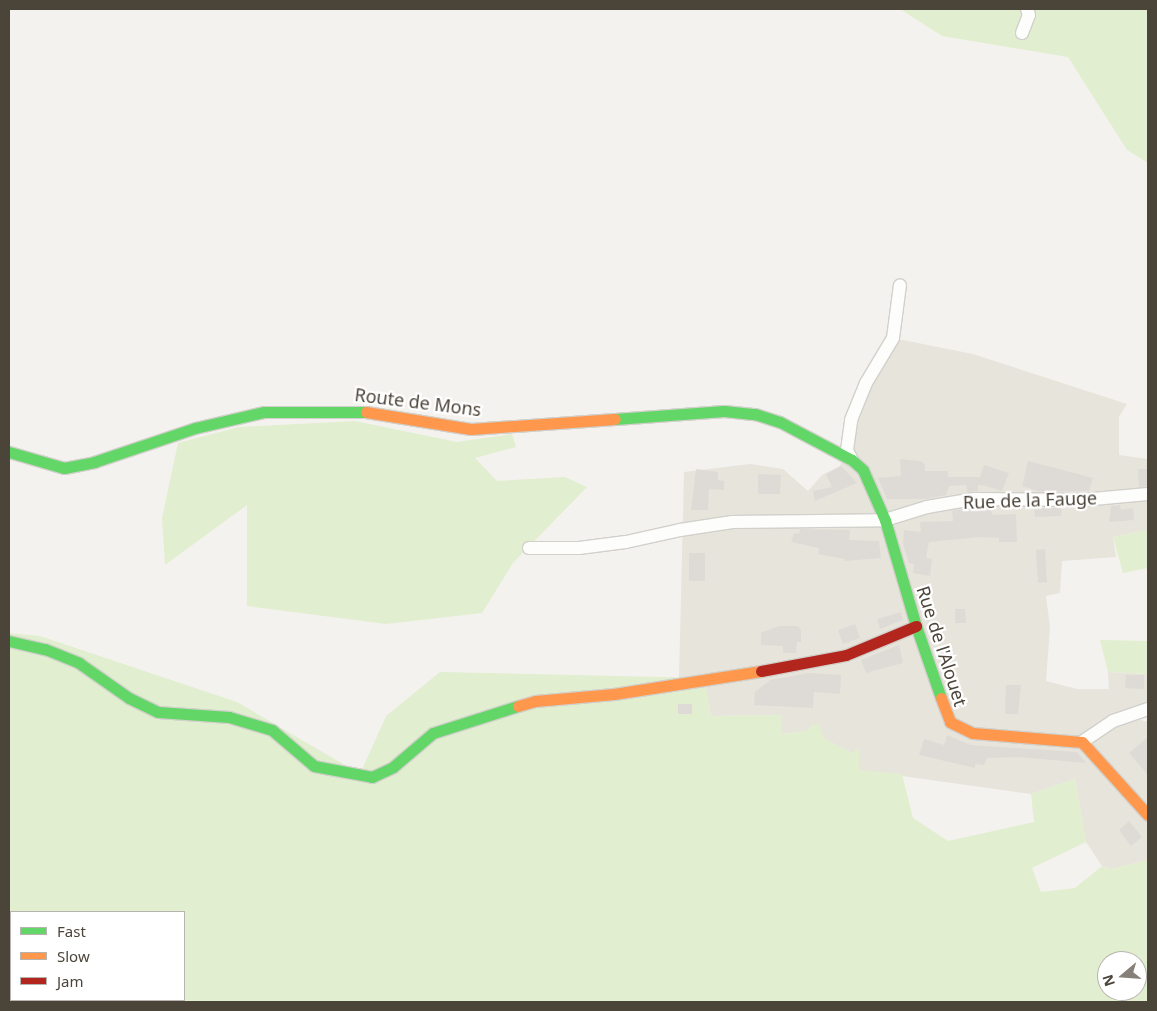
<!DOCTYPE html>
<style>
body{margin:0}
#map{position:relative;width:1157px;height:1011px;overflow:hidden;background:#f4f2ee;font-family:"Noto Sans",sans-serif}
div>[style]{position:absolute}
.residential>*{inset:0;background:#e7e4dc}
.green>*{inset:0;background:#e1eecf}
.building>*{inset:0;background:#dedbd6}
.roads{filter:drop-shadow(1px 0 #d2d0cb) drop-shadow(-1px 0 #d2d0cb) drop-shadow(0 1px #d2d0cb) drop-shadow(0 -1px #d2d0cb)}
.street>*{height:12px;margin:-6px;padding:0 6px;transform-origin:6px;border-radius:6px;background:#fdfdfc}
.fast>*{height:11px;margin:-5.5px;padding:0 5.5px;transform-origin:5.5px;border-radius:5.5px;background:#63d668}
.slow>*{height:11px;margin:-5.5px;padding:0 5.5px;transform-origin:5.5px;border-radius:5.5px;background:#ff974d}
.jam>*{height:11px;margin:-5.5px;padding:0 5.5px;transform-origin:5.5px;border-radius:5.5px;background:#b3261e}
span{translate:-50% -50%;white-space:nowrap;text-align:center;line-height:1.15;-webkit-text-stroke:4.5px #fff;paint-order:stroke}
.street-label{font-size:18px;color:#4b4439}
.frame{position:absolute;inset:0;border:10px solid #4b4439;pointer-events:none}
.legend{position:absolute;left:10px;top:911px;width:175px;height:90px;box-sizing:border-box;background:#fff;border:1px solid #b7b4b0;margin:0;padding:6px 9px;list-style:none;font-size:15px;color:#4b4439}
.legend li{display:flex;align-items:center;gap:10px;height:25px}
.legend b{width:25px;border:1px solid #b7b4b0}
.north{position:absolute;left:1097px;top:951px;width:50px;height:50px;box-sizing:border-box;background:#fff;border:1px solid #b7b4b0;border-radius:50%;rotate:252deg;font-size:14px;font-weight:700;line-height:20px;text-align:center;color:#4b4439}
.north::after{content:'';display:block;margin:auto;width:18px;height:22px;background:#868178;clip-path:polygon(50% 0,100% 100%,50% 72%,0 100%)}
</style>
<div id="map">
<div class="residential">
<i style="clip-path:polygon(893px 338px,973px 354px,1127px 404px,1119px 417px,1119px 455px,1148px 459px,1148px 530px,1113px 537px,1116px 557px,1062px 561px,1060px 593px,1046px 596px,1050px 627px,1046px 681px,1077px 689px,1109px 689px,1108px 672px,1148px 674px,1148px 709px,1127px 716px,1148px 722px,1148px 801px,1141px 806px,1148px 814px,1148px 860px,1112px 869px,1102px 866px,1086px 842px,1075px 779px,1031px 794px,859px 770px,859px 749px,852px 753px,823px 738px,812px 725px,806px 731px,781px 734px,781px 715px,711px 716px,704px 678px,679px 677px,684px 472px,750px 464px,783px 469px,808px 491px,822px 475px,840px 466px,847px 450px,847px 437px)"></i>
</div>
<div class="green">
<i style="clip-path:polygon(900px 9px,1148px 9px,1148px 163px,1127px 150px,1068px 57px,942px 36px)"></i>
<i style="clip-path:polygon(355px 421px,457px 442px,512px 434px,516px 447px,475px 458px,497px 481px,565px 477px,587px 487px,513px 563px,482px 613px,386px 624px,247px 606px,247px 505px,165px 565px,162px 518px,178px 443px,239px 427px)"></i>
<i style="clip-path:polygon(1148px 530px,1148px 568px,1123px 573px,1113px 537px)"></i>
<i style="clip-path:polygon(evenodd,9px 633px,40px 636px,237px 702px,360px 774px,386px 716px,440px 672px,704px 678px,711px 716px,782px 715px,781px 734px,806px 731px,812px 725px,819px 724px,824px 738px,852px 753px,859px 748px,859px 770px,902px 774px,913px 818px,948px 841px,1034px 822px,1031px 794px,1075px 779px,1086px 842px,1032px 868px,1041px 892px,1075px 888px,1102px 866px,1112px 869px,1148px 860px,1148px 1002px,9px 1002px,9px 633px,11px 912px,184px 912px,184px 1000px,11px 1000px,11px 912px,9px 633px,1107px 961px,1137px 961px,1137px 991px,1107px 991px,1107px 961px)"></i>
<i style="clip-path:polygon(1100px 640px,1148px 641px,1148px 674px,1108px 672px)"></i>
</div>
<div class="building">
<i style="clip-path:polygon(900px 459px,920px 461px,925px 464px,925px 471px,948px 471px,948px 477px,980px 477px,984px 465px,1009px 473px,1002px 491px,982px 485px,978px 485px,978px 491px,967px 492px,966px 485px,949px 486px,946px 495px,925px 499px,887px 499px,878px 478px,901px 476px)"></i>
<i style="clip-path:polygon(1028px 461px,1093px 478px,1089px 491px,1041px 492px,1022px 486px)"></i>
<i style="clip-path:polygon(841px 466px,857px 483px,815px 501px,813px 491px,832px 487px,826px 474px)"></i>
<i style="clip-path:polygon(696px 469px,718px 472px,718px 480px,724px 481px,724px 490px,709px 489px,708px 510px,691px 510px)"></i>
<i style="clip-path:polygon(1138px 469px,1148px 469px,1148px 486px,1139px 487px)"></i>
<i style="clip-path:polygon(758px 474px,781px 475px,780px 494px,758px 494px)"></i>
<i style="clip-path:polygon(1120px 505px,1121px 510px,1133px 508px,1134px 520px,1109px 522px,1111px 506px)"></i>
<i style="clip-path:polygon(975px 507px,991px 507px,992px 515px,1016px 514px,1017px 542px,999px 542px,999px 538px,981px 537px,929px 542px,926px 558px,932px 559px,930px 576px,913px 573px,914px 564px,909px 563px,903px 544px,904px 530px,921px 532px,920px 522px,953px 521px,952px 511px)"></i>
<i style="clip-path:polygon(1034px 508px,1062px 508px,1061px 516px,1035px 517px)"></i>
<i style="clip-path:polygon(800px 529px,850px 530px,849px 540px,879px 541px,881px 558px,845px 561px,845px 559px,818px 554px,819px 548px,791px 542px,794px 533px,799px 534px)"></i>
<i style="clip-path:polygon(1045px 549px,1047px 582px,1038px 583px,1036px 550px)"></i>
<i style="clip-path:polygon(689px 553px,705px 553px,705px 581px,689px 581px)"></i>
<i style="clip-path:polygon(955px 609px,965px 609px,966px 623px,955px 623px)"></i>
<i style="clip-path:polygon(901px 612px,903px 620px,880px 629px,877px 619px)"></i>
<i style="clip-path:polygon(855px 624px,860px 638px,843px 644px,838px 630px)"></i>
<i style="clip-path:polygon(779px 626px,798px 626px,801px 630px,801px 642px,797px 642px,796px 653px,783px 653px,783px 646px,761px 645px,761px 633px)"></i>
<i style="clip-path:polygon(899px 645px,903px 663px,866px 673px,861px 660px)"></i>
<i style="clip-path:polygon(809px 673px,841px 675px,840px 694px,814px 692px,813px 708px,754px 705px,755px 692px,770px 680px)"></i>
<i style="clip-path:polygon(1126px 675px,1144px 675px,1144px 689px,1125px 688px)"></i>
<i style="clip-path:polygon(1006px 685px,1021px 685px,1018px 714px,1005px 714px)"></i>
<i style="clip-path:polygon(678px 704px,692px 704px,692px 714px,678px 714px)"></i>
<i style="clip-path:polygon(947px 735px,970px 745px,1077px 752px,1086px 763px,1018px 757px,987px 758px,984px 765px,975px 764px,975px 768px,919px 755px,924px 739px,944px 745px)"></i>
<i style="clip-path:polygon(1148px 737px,1148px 775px,1129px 753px)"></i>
<i style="clip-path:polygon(1129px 821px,1142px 837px,1131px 846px,1119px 830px)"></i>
</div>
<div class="roads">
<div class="street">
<i style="left:1022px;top:33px;width:19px;rotate:-69deg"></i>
<i style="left:1029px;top:15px;width:6px;rotate:-108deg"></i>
<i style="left:852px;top:460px;width:11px;rotate:-117deg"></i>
<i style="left:847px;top:450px;width:30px;rotate:-82deg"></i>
<i style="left:851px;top:420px;width:40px;rotate:-68deg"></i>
<i style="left:866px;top:383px;width:52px;rotate:-59deg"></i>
<i style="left:893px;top:338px;width:53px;rotate:-82.5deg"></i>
<i style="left:529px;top:548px;width:50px"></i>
<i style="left:579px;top:548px;width:47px;rotate:-7.3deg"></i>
<i style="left:626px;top:542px;width:55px;rotate:-12.5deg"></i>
<i style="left:680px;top:530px;width:53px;rotate:-8.7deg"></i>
<i style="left:732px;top:522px;width:153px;rotate:-0.7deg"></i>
<i style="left:885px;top:520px;width:44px;rotate:-17.2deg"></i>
<i style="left:927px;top:507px;width:48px;rotate:-9.7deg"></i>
<i style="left:974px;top:499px;width:108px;rotate:0.5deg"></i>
<i style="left:1082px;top:500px;width:66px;rotate:-5.2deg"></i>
<i style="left:1082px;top:742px;width:37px;rotate:-34deg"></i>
<i style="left:1113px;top:721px;width:37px;rotate:-19deg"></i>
</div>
<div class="fast">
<i style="left:615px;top:419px;width:109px;rotate:-4.2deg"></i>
<i style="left:724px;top:411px;width:31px;rotate:6deg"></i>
<i style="left:755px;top:414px;width:26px;rotate:18deg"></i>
<i style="left:780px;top:422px;width:81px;rotate:27.8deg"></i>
<i style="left:852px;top:460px;width:15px;rotate:42deg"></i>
<i style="left:863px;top:470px;width:55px;rotate:66.3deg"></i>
<i style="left:885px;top:520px;width:110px;rotate:73.7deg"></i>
<i style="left:916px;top:626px;width:76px;rotate:70.9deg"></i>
<i style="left:9px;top:452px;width:57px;rotate:16.2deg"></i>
<i style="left:64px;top:468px;width:31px;rotate:-11deg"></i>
<i style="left:94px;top:462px;width:107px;rotate:-18.6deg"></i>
<i style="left:195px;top:428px;width:71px;rotate:-13.1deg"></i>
<i style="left:264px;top:412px;width:102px"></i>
<i style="left:9px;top:641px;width:37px;rotate:13deg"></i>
<i style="left:45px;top:649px;width:37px;rotate:22deg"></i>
<i style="left:79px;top:663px;width:61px;rotate:35deg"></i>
<i style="left:129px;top:698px;width:32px;rotate:26deg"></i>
<i style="left:158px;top:712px;width:71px;rotate:4deg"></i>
<i style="left:229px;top:717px;width:45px;rotate:16.8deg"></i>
<i style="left:272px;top:730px;width:55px;rotate:40.6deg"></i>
<i style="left:314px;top:766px;width:59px;rotate:10.7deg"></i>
<i style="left:372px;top:777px;width:23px;rotate:-25deg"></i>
<i style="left:393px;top:767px;width:52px;rotate:-40.4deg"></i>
<i style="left:433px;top:733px;width:89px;rotate:-17.6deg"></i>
</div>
<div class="slow">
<i style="left:366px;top:412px;width:106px;rotate:9.2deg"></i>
<i style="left:471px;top:429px;width:144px;rotate:-4deg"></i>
<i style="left:941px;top:698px;width:26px;rotate:69deg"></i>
<i style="left:950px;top:722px;width:25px;rotate:26deg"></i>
<i style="left:973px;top:733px;width:109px;rotate:4.7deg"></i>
<i style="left:1082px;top:742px;width:98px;rotate:47.9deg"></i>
<i style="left:518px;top:706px;width:18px;rotate:-16deg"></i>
<i style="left:535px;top:701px;width:79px;rotate:-5.1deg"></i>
<i style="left:614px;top:694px;width:149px;rotate:-8.9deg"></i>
</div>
<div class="jam">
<i style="left:761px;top:671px;width:86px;rotate:-10.7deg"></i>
<i style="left:846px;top:655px;width:76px;rotate:-22.5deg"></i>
</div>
</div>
<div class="street-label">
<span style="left:418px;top:402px;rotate:7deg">Route de Mons</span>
<span style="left:1030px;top:500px;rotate:-2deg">Rue de la Fauge</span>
<span style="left:942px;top:646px;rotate:72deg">Rue de l'Alouet</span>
</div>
<div class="frame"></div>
<ul class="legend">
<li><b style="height:6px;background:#63d668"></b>Fast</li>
<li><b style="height:6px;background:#ff974d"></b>Slow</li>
<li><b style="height:6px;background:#b3261e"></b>Jam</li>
</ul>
<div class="north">N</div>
</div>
